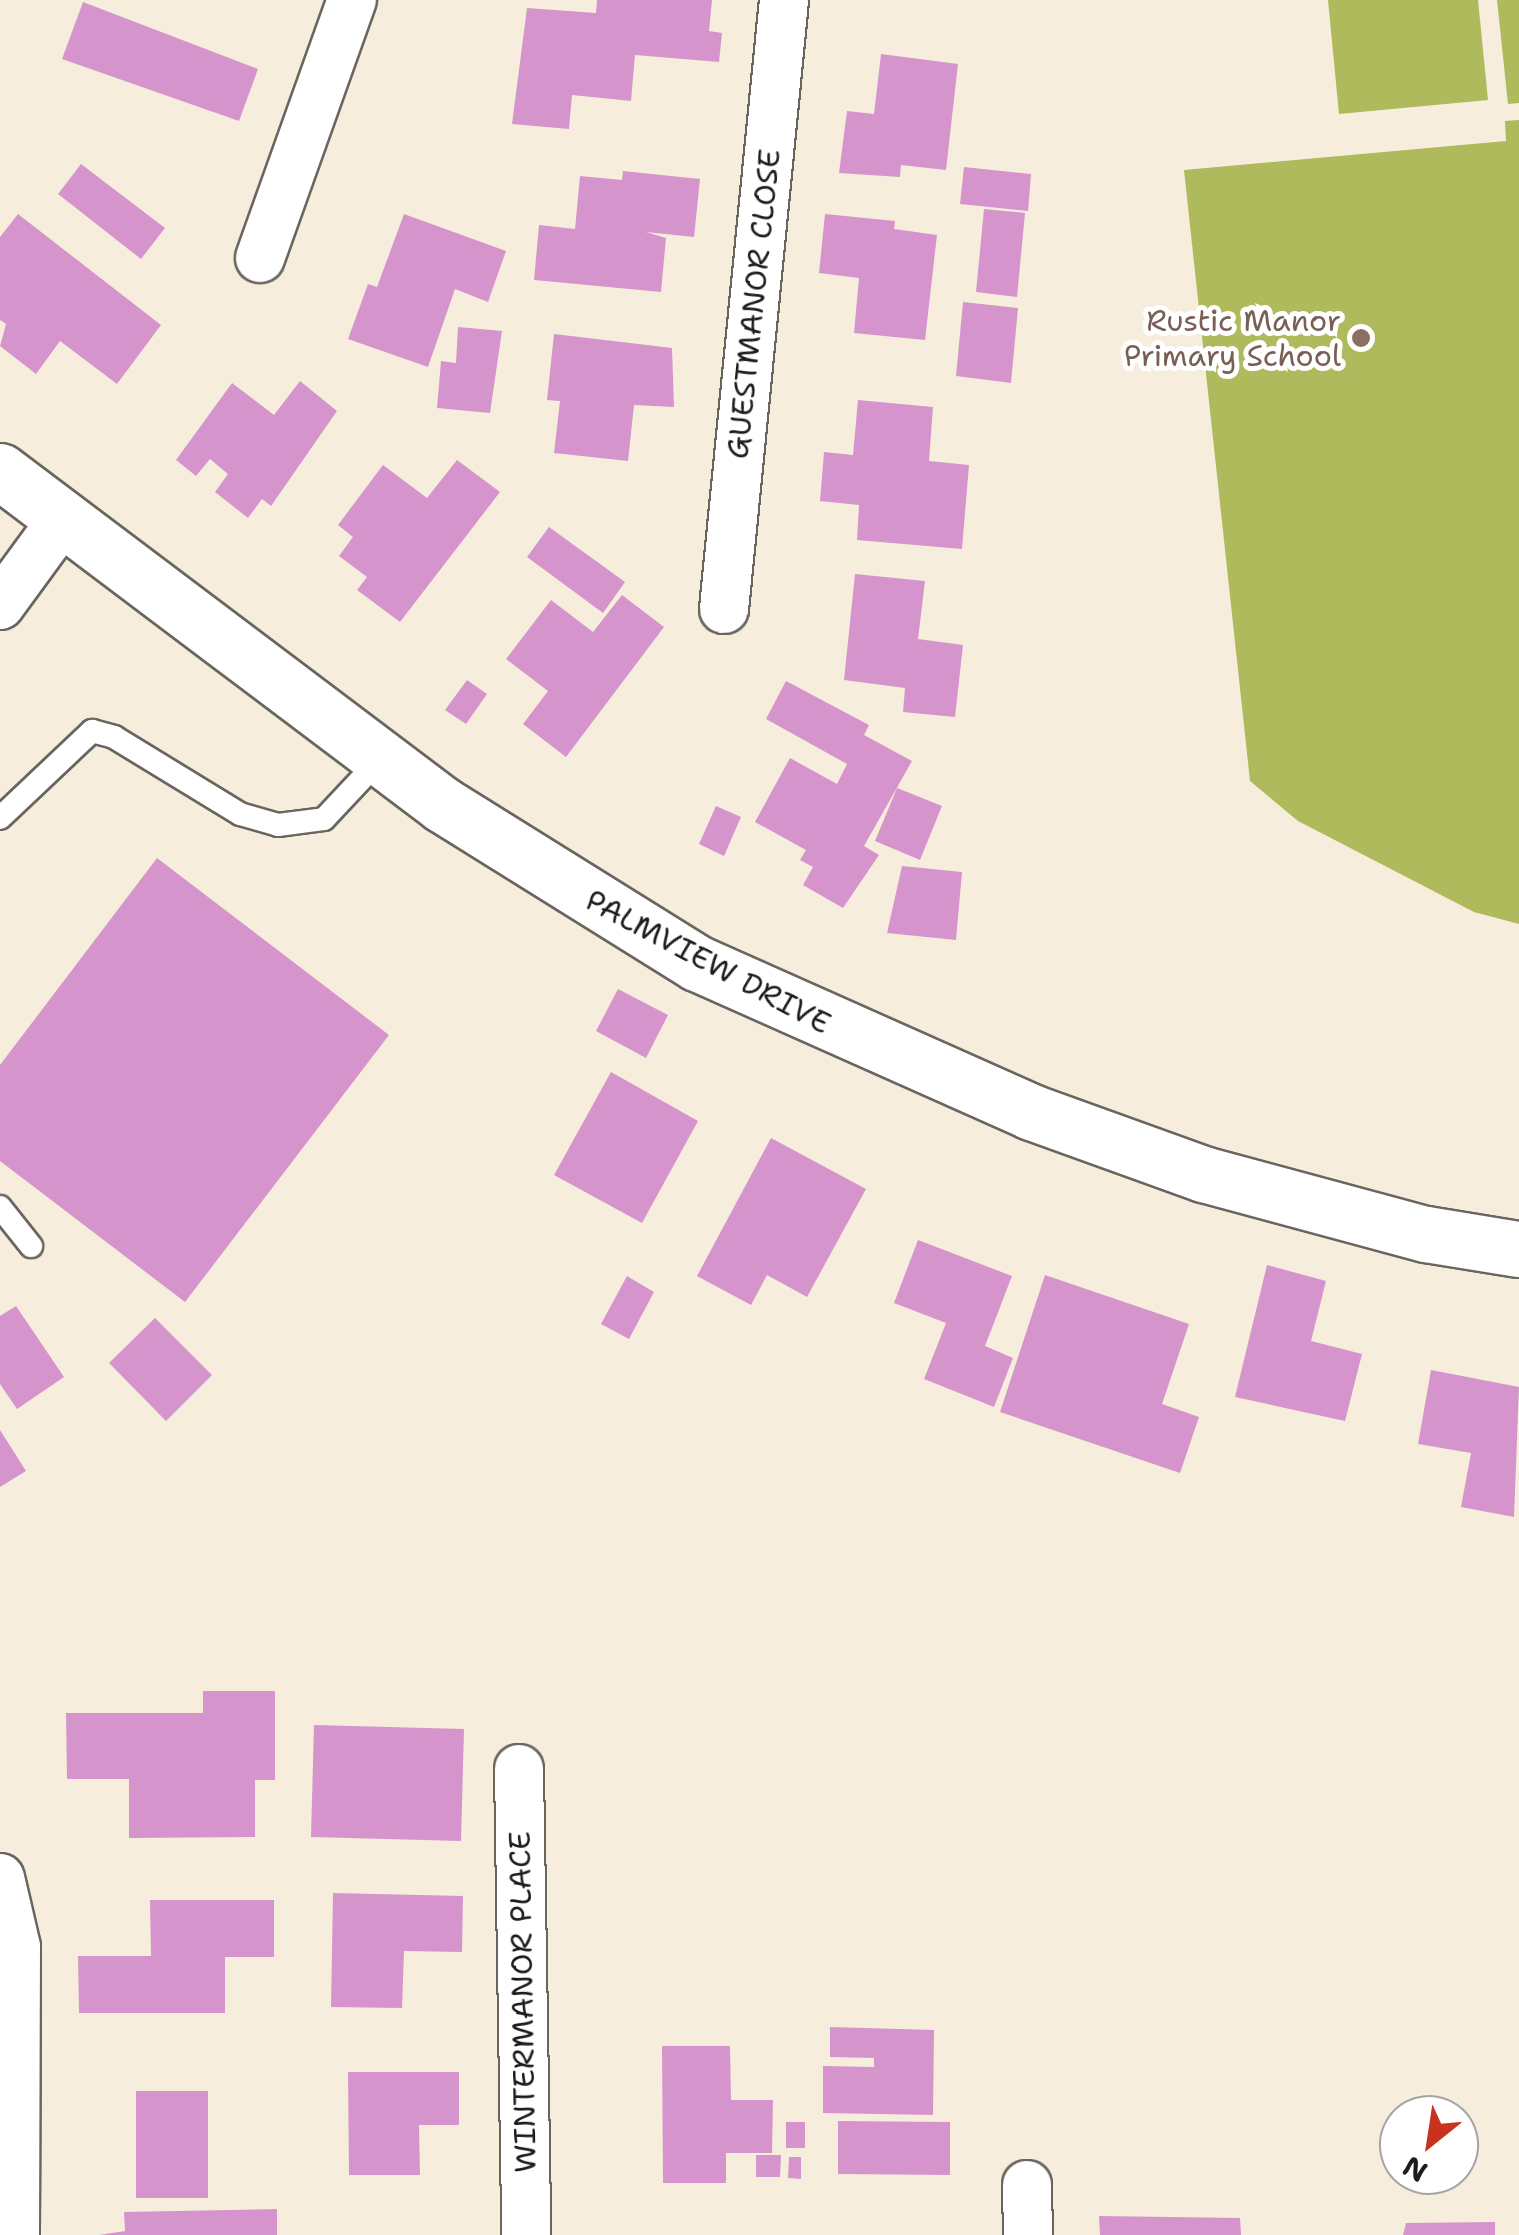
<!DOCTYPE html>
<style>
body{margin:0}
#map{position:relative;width:1519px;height:2235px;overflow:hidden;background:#f7eddc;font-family:"Shantell Sans",sans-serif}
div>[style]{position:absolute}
.green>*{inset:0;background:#aeba5c}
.building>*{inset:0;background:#d595cc}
.roads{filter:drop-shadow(2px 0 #69655f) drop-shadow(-2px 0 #69655f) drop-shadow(0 2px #69655f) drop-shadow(0 -2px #69655f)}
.lane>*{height:22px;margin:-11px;padding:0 11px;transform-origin:11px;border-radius:11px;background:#fff}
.street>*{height:48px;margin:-24px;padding:0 24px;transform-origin:24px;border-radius:24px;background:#fff}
.secondary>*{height:55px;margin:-27.5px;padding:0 27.5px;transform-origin:27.5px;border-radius:27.5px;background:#fff}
.dots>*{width:28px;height:28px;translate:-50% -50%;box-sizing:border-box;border:5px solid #fff;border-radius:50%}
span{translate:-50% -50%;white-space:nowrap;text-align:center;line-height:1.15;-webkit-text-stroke:10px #fff;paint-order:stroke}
.street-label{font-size:30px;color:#1c1c1c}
.education-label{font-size:30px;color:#785e54}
.right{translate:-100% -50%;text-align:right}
.north{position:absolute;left:1379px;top:2095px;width:100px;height:100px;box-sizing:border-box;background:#fff;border:2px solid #a4a4a4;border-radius:50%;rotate:210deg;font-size:28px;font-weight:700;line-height:40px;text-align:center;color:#1c1c1c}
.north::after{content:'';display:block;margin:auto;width:35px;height:45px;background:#c8321e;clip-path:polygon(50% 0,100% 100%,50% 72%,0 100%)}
</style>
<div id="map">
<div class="green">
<i style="clip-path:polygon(1328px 0,1478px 0,1488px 100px,1339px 114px)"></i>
<i style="clip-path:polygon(1497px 0,1519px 0,1519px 103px,1508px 104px)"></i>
<i style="clip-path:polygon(1519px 120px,1519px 924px,1474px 912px,1298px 821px,1250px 781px,1184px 170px,1506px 141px,1505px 121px)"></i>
</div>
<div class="building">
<i style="clip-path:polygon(597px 0,712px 0,709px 31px,722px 33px,719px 62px,635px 55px,631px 101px,572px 95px,569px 129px,512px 124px,527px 8px,596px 13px)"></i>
<i style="clip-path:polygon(83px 2px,258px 69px,239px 121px,62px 59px)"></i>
<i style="clip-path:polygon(881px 54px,958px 64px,946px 170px,901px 165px,900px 177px,839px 173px,847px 111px,874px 114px)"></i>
<i style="clip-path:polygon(81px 164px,165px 228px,141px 259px,58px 194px)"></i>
<i style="clip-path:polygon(964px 167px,1031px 174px,1028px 211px,960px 204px)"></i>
<i style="clip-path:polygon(623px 171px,700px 179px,694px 237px,646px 232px,666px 238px,661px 292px,534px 280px,539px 225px,575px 229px,580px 176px,622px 180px)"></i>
<i style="clip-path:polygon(984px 209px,1025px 213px,1017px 297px,976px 292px)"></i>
<i style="clip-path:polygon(18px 214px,161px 325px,117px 384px,60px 341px,36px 374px,0 346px,6px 324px,0 320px,0 237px)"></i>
<i style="clip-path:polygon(404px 214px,506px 251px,488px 302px,455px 289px,428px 367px,348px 339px,368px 284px,377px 287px)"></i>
<i style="clip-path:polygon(825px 214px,895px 221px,894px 229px,937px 235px,925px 340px,854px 333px,859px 278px,819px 273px)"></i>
<i style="clip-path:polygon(963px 302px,1018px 308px,1011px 383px,956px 376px)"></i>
<i style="clip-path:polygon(458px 327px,502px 331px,490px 413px,437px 408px,441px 361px,456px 363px)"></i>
<i style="clip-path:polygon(554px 334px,672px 348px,674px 407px,634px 405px,628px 461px,554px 453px,560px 401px,547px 400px)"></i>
<i style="clip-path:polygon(300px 381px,337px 411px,271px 506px,262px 499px,248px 518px,215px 492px,228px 474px,210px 459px,196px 476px,176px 460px,232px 383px,274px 415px)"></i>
<i style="clip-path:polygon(858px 400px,933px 407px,929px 461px,969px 465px,962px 549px,857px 540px,859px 505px,820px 501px,824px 452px,853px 455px)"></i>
<i style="clip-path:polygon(457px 460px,500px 492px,400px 622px,357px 590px,367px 577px,339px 556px,353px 537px,338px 525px,383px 465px,427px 498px)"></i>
<i style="clip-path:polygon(549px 527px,625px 582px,603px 613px,527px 557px)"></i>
<i style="clip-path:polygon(855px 574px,925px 581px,918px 639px,963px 645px,955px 717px,903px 712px,905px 688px,844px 680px)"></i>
<i style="clip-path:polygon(622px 595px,664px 627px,566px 757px,523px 724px,548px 691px,506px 659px,551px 600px,593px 632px)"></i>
<i style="clip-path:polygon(467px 680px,487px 694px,466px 724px,445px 710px)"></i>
<i style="clip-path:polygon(786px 681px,869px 725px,864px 735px,912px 761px,864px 846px,879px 855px,843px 908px,803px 885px,813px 867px,800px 860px,806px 850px,755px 822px,790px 758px,837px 784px,847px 764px,766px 719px)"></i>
<i style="clip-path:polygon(897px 788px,942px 806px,920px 860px,875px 841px)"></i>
<i style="clip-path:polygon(716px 806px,741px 817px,724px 856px,699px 844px)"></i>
<i style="clip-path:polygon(157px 858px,389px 1035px,185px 1302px,0 1161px,0 1065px)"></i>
<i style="clip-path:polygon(902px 866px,962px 872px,956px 940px,887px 933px)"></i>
<i style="clip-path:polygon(618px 989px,668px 1015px,646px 1058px,596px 1031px)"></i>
<i style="clip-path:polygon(611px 1072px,698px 1121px,642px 1223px,554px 1175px)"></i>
<i style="clip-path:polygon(771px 1138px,866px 1189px,807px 1297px,767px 1275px,751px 1305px,697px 1276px)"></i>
<i style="clip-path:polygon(918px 1240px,1012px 1276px,985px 1346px,1013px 1358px,994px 1407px,924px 1379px,946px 1323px,894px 1303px)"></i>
<i style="clip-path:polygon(1267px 1265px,1326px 1281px,1311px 1341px,1362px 1354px,1345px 1421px,1235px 1397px)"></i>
<i style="clip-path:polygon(1045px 1275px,1189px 1324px,1162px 1404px,1199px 1417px,1180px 1473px,1000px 1412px)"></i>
<i style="clip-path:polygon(627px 1276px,654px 1292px,629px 1339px,601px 1324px)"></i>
<i style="clip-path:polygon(16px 1306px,64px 1377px,17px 1409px,0 1384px,0 1316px)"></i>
<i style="clip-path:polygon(155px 1318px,212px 1375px,166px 1421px,109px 1363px)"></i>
<i style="clip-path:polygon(1431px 1370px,1519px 1387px,1514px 1517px,1461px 1507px,1471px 1453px,1418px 1444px)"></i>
<i style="clip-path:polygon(0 1430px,26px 1471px,0 1487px)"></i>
<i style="clip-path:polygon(203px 1691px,275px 1691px,275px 1780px,255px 1780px,255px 1837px,129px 1838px,129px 1779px,67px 1779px,66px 1713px,203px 1713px)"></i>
<i style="clip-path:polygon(314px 1725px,464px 1729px,461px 1841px,311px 1837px)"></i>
<i style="clip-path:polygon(333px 1893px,463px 1896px,462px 1952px,404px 1951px,402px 2008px,331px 2007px)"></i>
<i style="clip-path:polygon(150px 1900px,274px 1900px,274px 1957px,225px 1957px,225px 2013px,79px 2013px,78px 1956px,151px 1956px)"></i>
<i style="clip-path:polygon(830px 2027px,934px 2030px,933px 2115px,823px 2113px,823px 2066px,874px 2067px,874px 2058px,830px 2057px)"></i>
<i style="clip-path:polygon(662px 2046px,730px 2046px,731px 2100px,773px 2100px,772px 2153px,726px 2153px,726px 2183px,663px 2183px)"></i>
<i style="clip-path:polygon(348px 2072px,459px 2072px,459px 2125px,419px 2125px,420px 2175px,349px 2175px)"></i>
<i style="clip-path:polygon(136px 2091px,208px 2091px,208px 2198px,136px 2198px)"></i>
<i style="clip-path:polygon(838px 2121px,950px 2122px,950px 2175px,838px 2174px)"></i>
<i style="clip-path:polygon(786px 2122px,805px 2122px,805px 2148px,786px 2148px)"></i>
<i style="clip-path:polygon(756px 2155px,781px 2155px,780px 2177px,756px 2177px)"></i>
<i style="clip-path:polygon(789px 2157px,801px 2157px,801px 2179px,788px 2178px)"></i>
<i style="clip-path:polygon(277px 2209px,277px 2235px,99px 2235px,125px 2231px,124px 2212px)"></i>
<i style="clip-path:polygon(1099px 2216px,1240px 2218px,1241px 2235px,1100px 2235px)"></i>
<i style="clip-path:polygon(1495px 2222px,1495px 2235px,1403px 2235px,1406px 2223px)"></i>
</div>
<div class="roads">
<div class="lane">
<i style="left:0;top:818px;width:127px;rotate:-43.4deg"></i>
<i style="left:92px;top:731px;width:23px;rotate:15deg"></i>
<i style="left:114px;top:737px;width:148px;rotate:31.4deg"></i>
<i style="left:240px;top:814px;width:40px;rotate:16deg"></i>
<i style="left:278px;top:825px;width:46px;rotate:-7.4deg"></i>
<i style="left:324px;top:819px;width:83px;rotate:-46.9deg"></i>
<i style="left:0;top:1207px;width:50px;rotate:51.5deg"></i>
</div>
<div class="street">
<i style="left:260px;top:258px;width:274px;rotate:-70.4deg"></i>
<i style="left:0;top:605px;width:107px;rotate:-53.8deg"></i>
<i style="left:724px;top:609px;width:612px;rotate:-84.37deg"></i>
<i style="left:519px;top:1769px;width:466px;rotate:89.1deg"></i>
<i style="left:0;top:1878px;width:71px;rotate:76.9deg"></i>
<i style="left:16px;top:1947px;width:288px;rotate:90.2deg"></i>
<i style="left:1027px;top:2185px;width:50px;rotate:88.9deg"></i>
</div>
<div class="secondary">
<i style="left:0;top:471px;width:555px;rotate:37.01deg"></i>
<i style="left:443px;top:805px;width:299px;rotate:31.9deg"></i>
<i style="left:697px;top:963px;width:366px;rotate:24deg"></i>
<i style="left:1031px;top:1112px;width:183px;rotate:19.8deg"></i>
<i style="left:1203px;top:1174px;width:231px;rotate:15.1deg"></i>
<i style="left:1426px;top:1234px;width:94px;rotate:9.2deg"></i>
</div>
</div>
<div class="dots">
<i style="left:1361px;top:338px;background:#8d6e63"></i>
</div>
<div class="street-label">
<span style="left:754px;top:304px;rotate:-84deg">GUESTMANOR CLOSE</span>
<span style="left:708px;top:962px;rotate:28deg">PALMVIEW DRIVE</span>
<span style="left:523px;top:2002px;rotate:-91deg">WINTERMANOR PLACE</span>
</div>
<div class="education-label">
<span class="right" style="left:1341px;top:338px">Rustic Manor<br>Primary School</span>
</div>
<div class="north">N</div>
</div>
